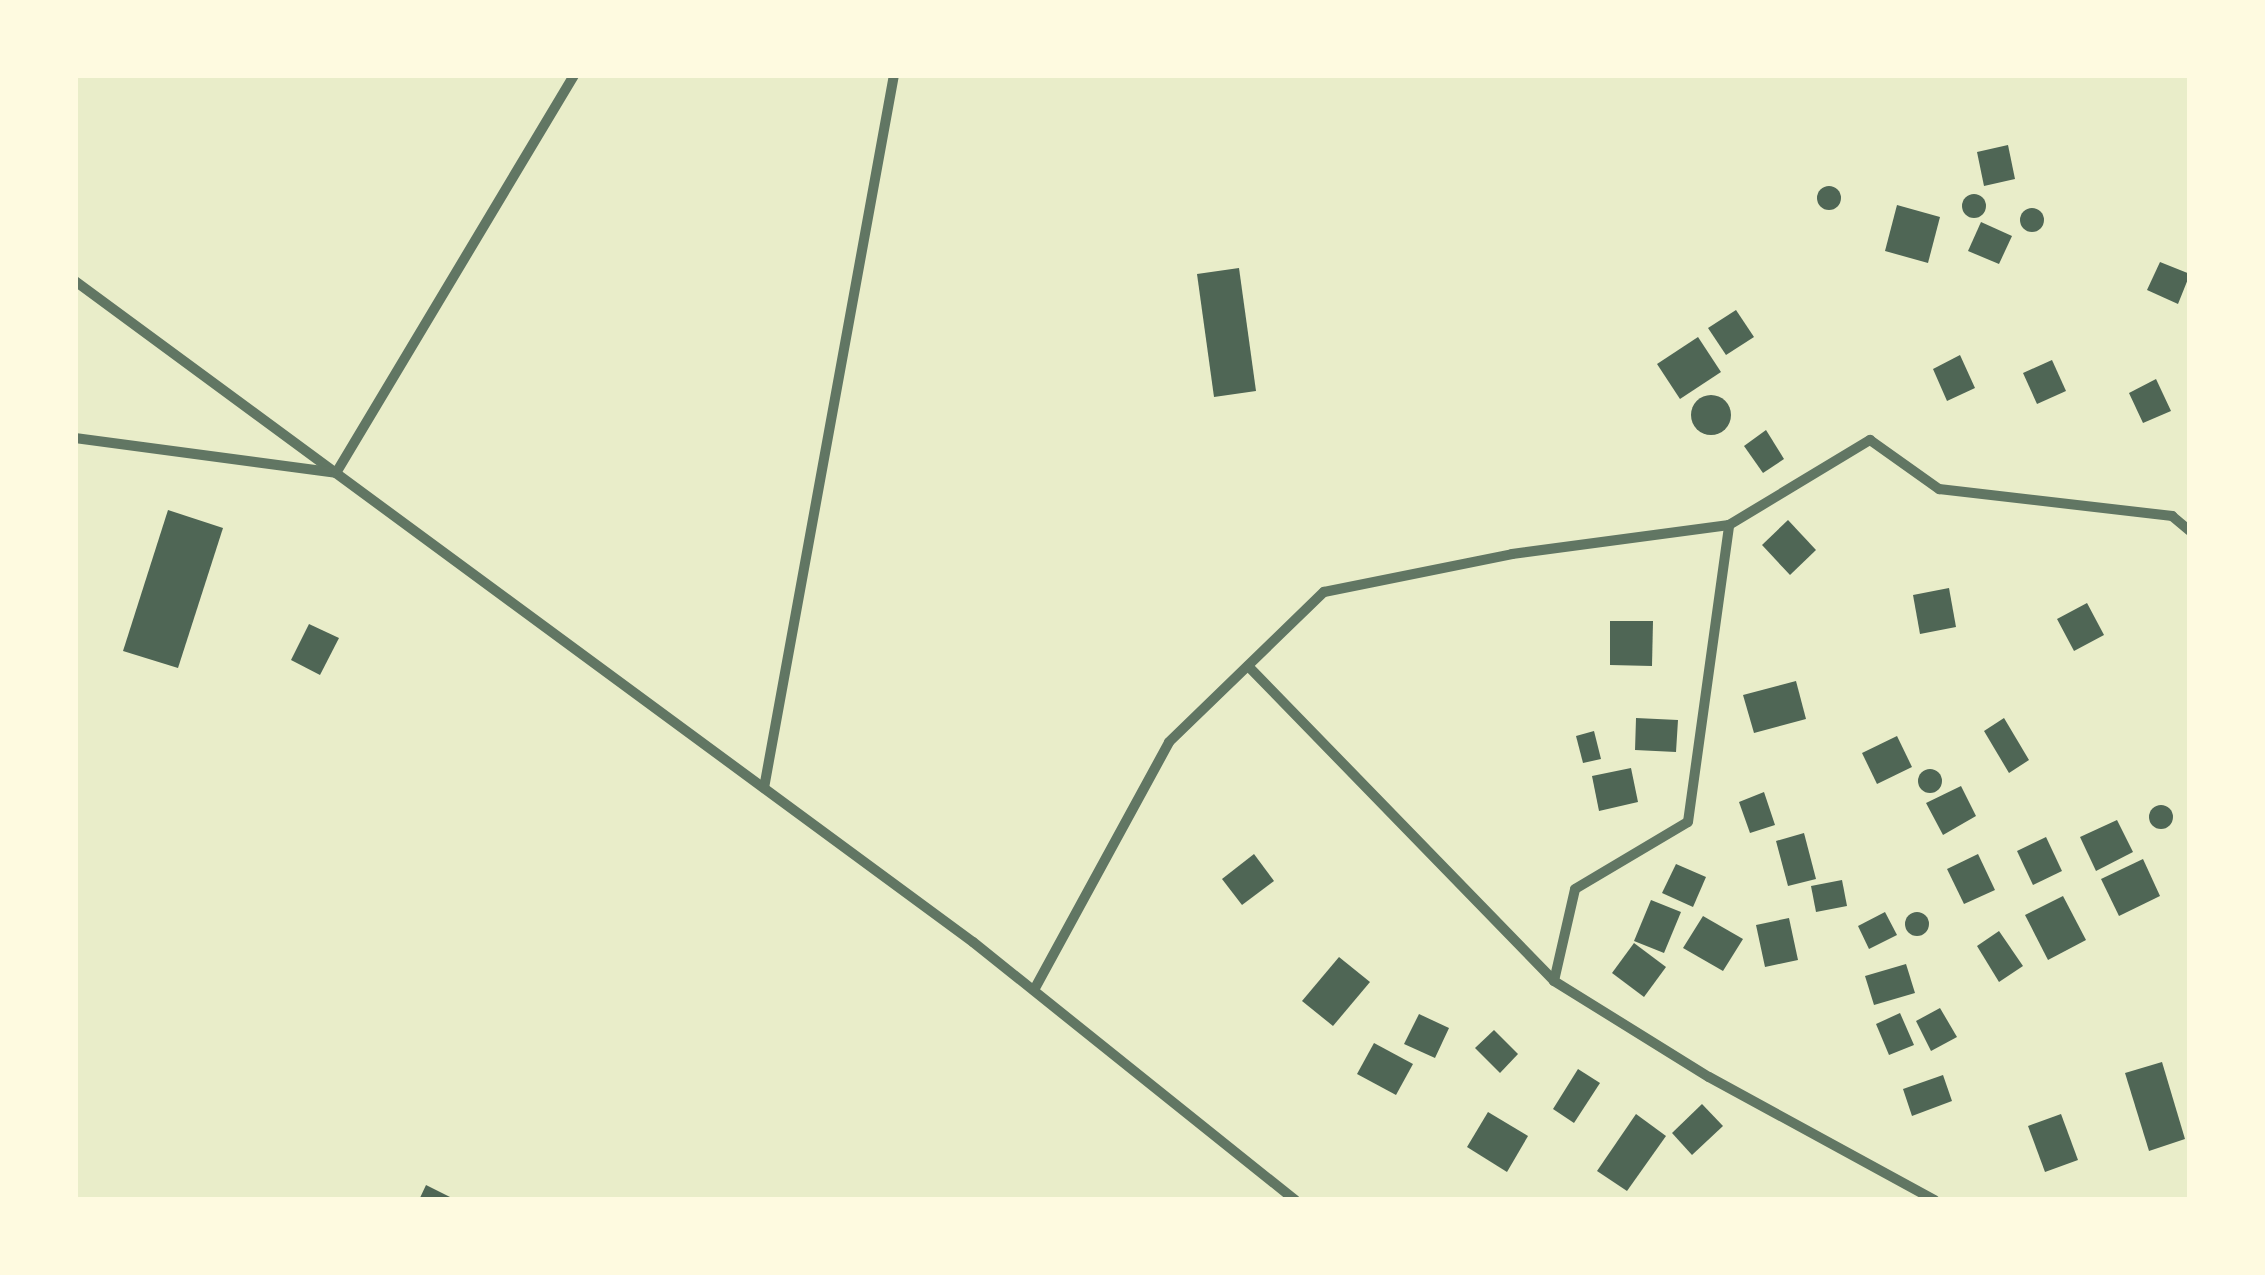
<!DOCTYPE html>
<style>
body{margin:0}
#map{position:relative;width:2265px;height:1275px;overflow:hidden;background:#e9edc9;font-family:"Titillium Web",sans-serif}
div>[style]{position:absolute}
.building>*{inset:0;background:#4f6655}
.round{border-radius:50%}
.minor>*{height:10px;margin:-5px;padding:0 5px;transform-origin:5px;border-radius:5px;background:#617663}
span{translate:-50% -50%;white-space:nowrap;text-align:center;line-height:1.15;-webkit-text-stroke:10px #fefae0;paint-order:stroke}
.frame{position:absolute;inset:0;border:78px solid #fefae0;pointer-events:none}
</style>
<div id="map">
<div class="building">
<i style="clip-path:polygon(2008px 145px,2015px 179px,1984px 186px,1977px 152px)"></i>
<i class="round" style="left:1817px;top:186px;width:24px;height:24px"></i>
<i class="round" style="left:1962px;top:194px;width:24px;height:24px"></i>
<i style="clip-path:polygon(1897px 205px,1940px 217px,1928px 263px,1885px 251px)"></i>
<i class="round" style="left:2020px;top:208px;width:24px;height:24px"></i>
<i style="clip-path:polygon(1981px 222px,2012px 236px,1999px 264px,1968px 251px)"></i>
<i style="clip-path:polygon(2160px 262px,2190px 274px,2178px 304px,2147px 290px)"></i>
<i style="clip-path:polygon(1239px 268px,1256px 391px,1214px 397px,1197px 274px)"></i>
<i style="clip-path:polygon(1736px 310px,1754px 337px,1726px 355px,1708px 328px)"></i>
<i style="clip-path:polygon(1698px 337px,1721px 372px,1680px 399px,1657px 364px)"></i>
<i style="clip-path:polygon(1960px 355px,1975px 388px,1947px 401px,1933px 369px)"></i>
<i style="clip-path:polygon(2052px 360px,2066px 391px,2037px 404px,2023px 373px)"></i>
<i style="clip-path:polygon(2156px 379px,2171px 411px,2143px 423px,2129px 393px)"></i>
<i class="round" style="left:1691px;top:395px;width:40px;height:40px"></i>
<i style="clip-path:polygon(1766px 430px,1784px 459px,1763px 473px,1744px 446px)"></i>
<i style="clip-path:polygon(168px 510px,223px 528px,178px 668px,123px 651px)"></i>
<i style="clip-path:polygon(1788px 520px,1816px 550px,1790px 575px,1762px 545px)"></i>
<i style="clip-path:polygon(1949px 588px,1956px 627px,1920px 634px,1913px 595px)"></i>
<i style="clip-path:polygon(2087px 603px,2104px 635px,2074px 651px,2057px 619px)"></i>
<i style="clip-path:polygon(1610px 621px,1653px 621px,1652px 666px,1610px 665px)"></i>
<i style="clip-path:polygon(309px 624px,339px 638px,320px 675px,291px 660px)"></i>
<i style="clip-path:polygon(1796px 681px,1806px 719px,1754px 733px,1743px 695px)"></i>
<i style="clip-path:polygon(1636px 718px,1678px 720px,1676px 752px,1635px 750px)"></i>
<i style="clip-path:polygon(2004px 718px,2029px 760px,2009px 773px,1984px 731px)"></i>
<i style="clip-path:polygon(1594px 731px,1601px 759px,1583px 763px,1576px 736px)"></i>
<i style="clip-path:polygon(1897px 736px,1912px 767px,1877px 784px,1862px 753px)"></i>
<i style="clip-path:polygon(1631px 768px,1638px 802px,1599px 811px,1592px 776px)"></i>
<i class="round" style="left:1918px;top:769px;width:24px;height:24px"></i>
<i style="clip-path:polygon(1961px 786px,1976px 816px,1943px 835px,1926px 803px)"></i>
<i style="clip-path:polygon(1764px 792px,1775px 825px,1750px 833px,1739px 802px)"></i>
<i class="round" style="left:2149px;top:805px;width:24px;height:24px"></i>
<i style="clip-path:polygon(2117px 820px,2133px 852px,2096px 871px,2080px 837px)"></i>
<i style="clip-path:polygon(1804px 833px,1816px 879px,1788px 886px,1776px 841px)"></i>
<i style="clip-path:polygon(2046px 837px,2062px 871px,2033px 885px,2017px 851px)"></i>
<i style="clip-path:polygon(1254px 854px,1274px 881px,1242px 905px,1222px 879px)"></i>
<i style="clip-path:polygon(1978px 854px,1995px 890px,1964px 904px,1947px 869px)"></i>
<i style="clip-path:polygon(2143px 859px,2160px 896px,2119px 916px,2101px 879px)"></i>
<i style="clip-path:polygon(1676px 864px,1706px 877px,1693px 907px,1662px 893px)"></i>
<i style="clip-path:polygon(1842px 880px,1847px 906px,1816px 912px,1811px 886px)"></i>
<i style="clip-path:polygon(2063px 896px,2086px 940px,2048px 960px,2025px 915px)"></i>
<i style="clip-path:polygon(1651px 900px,1681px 912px,1664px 953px,1634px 941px)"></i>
<i style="clip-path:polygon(1885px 912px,1897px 935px,1869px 949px,1858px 926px)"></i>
<i class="round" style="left:1905px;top:912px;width:24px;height:24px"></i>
<i style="clip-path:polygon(1703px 916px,1743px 939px,1723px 971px,1683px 948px)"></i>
<i style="clip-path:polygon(1789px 918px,1798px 960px,1765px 967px,1756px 925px)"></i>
<i style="clip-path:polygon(1999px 931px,2023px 966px,1999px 982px,1977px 946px)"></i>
<i style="clip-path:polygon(1634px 943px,1666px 967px,1644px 997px,1612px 973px)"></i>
<i style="clip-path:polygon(1339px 957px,1370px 982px,1333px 1026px,1302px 1001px)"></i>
<i style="clip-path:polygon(1906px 964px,1915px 993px,1874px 1005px,1865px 976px)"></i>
<i style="clip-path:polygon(1940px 1008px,1957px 1037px,1931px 1051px,1916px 1021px)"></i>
<i style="clip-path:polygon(1900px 1013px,1914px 1045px,1889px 1055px,1876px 1024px)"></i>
<i style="clip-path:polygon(1419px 1014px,1449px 1028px,1435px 1058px,1404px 1044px)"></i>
<i style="clip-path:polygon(1494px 1030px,1518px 1054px,1500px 1073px,1475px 1048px)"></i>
<i style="clip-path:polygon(1374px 1043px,1413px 1064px,1396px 1095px,1357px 1074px)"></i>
<i style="clip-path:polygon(2162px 1062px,2185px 1139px,2149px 1151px,2125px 1073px)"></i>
<i style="clip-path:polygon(1578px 1069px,1600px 1083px,1574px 1123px,1553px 1109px)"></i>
<i style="clip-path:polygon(1943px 1075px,1952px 1101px,1912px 1116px,1903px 1089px)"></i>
<i style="clip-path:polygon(1702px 1104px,1723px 1126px,1692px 1155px,1672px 1133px)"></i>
<i style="clip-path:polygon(1488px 1112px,1528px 1136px,1507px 1172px,1467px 1147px)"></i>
<i style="clip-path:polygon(1636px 1114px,1666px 1136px,1627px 1191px,1597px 1171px)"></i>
<i style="clip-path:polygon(2061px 1114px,2078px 1160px,2045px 1172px,2028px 1126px)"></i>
<i style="clip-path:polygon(426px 1185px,456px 1200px,419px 1200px)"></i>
</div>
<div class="minor">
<i style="left:75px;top:281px;width:1115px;rotate:36.36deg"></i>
<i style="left:973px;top:942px;width:413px;rotate:38.7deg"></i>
<i style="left:75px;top:438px;width:263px;rotate:7.6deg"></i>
<i style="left:336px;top:473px;width:464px;rotate:-59.1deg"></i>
<i style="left:1248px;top:666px;width:439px;rotate:45.8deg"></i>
<i style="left:1554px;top:981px;width:182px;rotate:31.8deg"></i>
<i style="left:1709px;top:1077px;width:257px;rotate:28.6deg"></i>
<i style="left:764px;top:788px;width:725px;rotate:-79.67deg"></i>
<i style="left:1554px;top:981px;width:94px;rotate:-77.1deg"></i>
<i style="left:1575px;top:889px;width:131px;rotate:-30.7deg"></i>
<i style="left:1688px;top:822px;width:300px;rotate:-82.1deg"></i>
<i style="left:1034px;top:990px;width:282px;rotate:-61.4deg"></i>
<i style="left:1169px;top:742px;width:216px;rotate:-44.1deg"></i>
<i style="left:1324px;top:592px;width:192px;rotate:-11.4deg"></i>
<i style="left:1512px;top:554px;width:219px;rotate:-7.6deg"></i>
<i style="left:1729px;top:525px;width:165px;rotate:-31.1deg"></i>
<i style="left:1870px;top:440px;width:85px;rotate:35.4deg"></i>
<i style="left:1939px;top:489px;width:235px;rotate:6.6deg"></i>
<i style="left:2172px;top:516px;width:23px;rotate:40deg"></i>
</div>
<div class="frame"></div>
</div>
